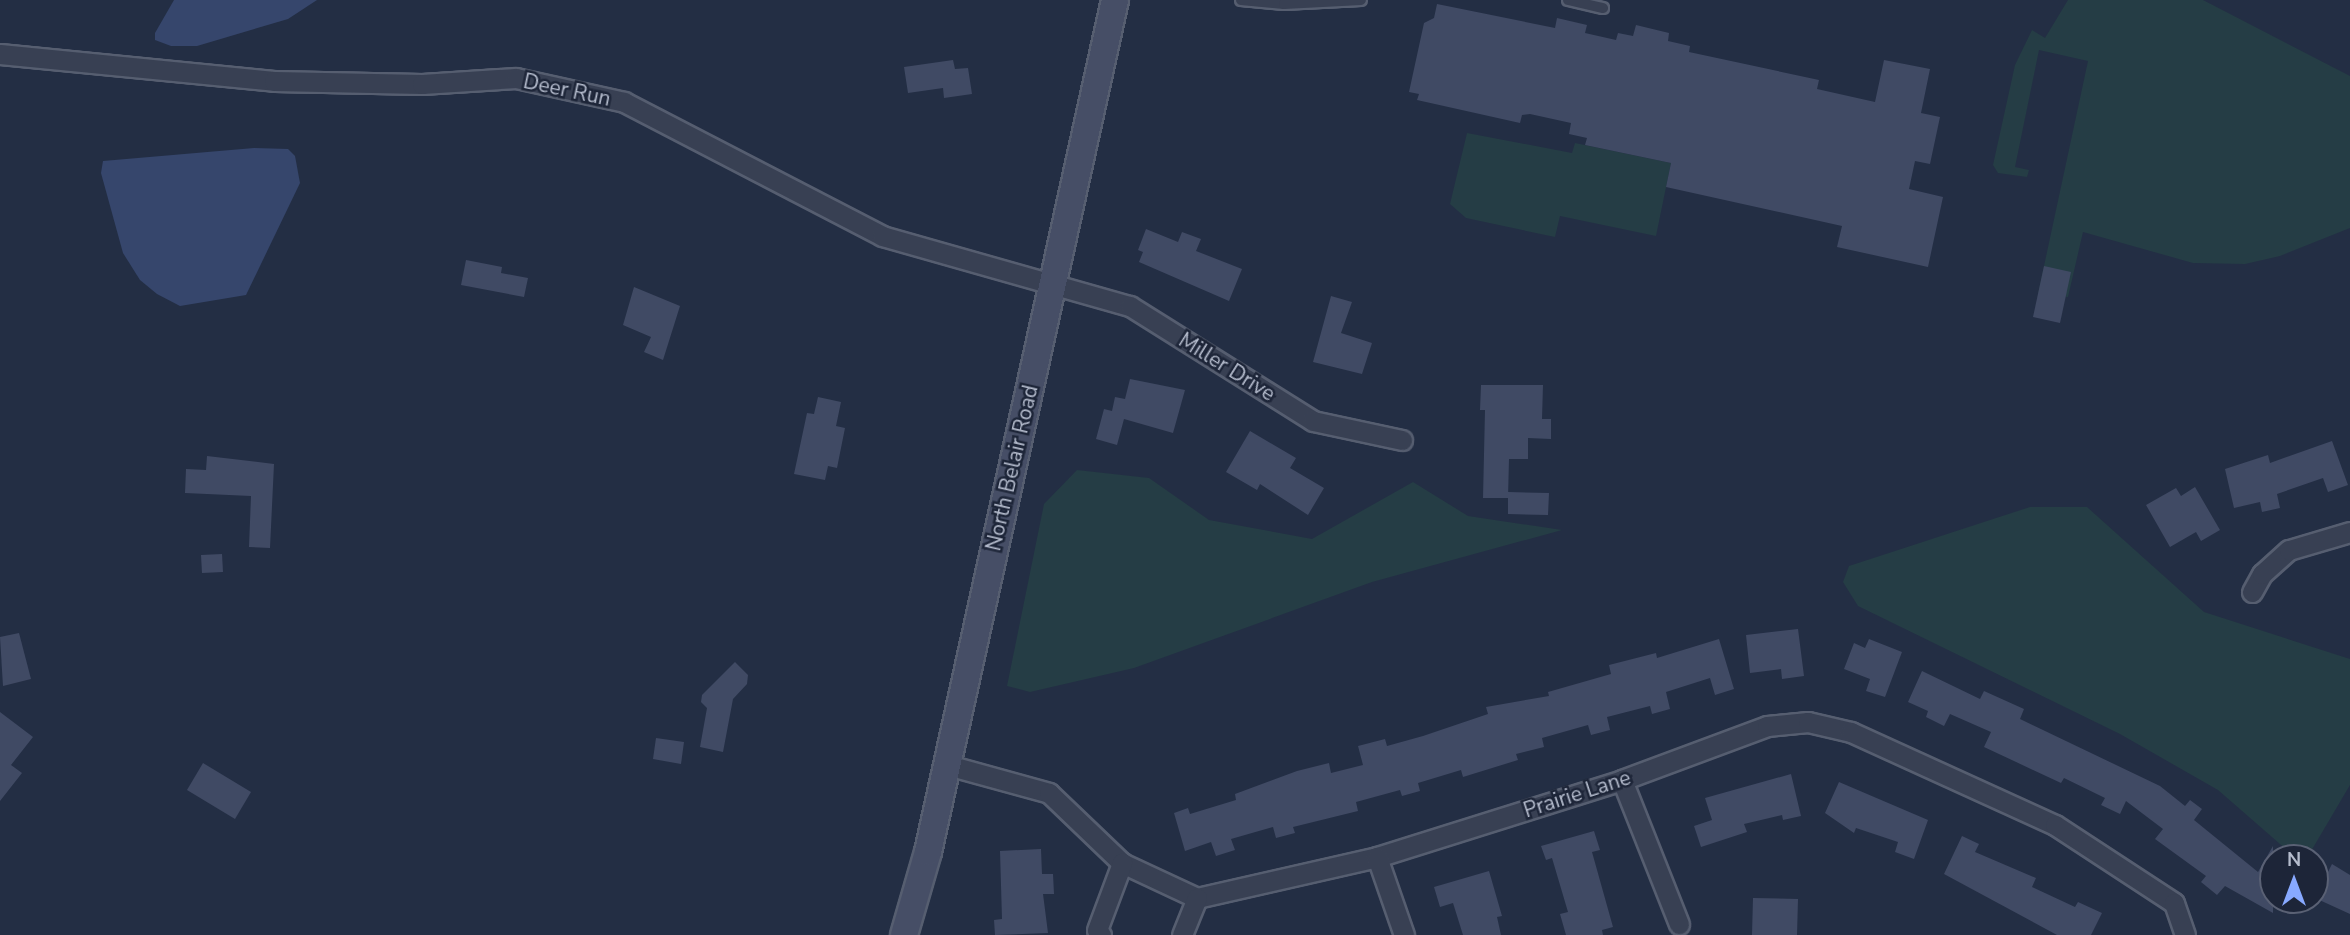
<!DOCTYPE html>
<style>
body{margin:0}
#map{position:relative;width:2350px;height:935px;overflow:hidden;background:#232e44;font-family:"Nunito Sans",sans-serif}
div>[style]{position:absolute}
.green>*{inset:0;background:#253d45}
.water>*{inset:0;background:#36466c}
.building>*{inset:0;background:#404a64}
.roads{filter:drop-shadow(2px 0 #565e70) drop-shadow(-2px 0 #565e70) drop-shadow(0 2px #565e70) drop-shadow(0 -2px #565e70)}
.lane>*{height:10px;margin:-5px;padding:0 5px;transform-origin:5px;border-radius:5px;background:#384053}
.street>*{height:19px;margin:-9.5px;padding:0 9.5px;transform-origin:9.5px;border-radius:9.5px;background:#384053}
.secondary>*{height:26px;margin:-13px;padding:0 13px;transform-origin:13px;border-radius:13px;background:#464e66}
span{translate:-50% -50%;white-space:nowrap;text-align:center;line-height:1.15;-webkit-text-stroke:5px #1d2538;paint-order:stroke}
.street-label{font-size:21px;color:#b5bccd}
.north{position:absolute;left:2259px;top:844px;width:70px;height:70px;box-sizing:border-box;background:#1d2538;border:2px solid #5a6174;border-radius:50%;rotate:0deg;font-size:19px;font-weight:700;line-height:28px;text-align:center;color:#b5bccd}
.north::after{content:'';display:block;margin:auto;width:24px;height:32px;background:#88a9ff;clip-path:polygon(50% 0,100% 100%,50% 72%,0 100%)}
</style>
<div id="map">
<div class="green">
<i style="clip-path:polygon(2068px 0,2203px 0,2350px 76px,2350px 228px,2280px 256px,2245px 264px,2193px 263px,2083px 232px,2068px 297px,2038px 294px,2088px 61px,2039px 50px,2015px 167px,2029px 170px,2027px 177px,1998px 173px,1993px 165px,2015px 65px,2032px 30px,2045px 38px)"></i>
<i style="clip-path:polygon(1467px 133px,1572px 153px,1575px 143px,1671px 163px,1656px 236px,1560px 216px,1555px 237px,1466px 218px,1450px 204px)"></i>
<i style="clip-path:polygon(1077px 470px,1149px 478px,1209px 520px,1312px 539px,1413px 482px,1468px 516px,1562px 530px,1372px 582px,1134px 668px,1030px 692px,1007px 686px,1044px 504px)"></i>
<i style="clip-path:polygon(2030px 507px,2087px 507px,2204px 612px,2350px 659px,2350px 785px,2307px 858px,2296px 858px,2218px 790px,2120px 734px,1858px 606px,1843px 582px,1849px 566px)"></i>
</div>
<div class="water">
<i style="clip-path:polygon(174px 0,317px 0,288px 19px,197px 46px,171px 46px,155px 40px,155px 33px)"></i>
<i style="clip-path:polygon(254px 148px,288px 149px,295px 156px,300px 183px,246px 295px,180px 306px,157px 294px,140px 280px,123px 253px,101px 173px,103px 161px)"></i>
</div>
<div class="building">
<i style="clip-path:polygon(1437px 4px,1555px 28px,1557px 18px,1587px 25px,1585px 33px,1616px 40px,1618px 33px,1633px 36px,1636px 25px,1669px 33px,1668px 41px,1690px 46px,1689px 52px,1819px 80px,1817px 89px,1875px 102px,1884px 60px,1930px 69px,1921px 113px,1940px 117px,1930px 164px,1915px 161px,1909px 189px,1943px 197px,1928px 267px,1837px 247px,1842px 226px,1666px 187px,1671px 163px,1585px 145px,1587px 138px,1569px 134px,1571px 123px,1530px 114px,1522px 115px,1520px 123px,1417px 100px,1419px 94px,1409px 92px,1424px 23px,1434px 18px)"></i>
<i style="clip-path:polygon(953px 60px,955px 69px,968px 68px,972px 94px,944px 98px,943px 88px,908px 93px,904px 67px)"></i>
<i style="clip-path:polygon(1146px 229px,1178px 242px,1182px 232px,1201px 239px,1196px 251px,1242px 269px,1229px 301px,1139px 262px,1143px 252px,1138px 250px)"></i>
<i style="clip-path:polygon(466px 260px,502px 267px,501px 273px,528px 278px,524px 297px,461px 285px)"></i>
<i style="clip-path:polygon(2044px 266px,2071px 272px,2060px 323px,2033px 317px)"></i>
<i style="clip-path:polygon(634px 287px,680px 306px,663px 360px,644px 352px,651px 337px,623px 325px)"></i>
<i style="clip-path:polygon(1331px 296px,1352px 302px,1341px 333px,1372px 343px,1362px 374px,1313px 362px)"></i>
<i style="clip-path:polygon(1130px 379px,1185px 390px,1173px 433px,1124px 419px,1117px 445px,1096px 439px,1104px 409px,1112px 411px,1115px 397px,1125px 399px)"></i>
<i style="clip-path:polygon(1481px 385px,1543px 385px,1542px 419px,1551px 419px,1551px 439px,1528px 438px,1528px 459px,1509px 459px,1508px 498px,1483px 498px,1485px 410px,1480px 410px)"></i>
<i style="clip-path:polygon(818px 397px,841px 402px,836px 426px,845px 428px,837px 468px,828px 466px,825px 480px,794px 474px,807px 413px,814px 414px)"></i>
<i style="clip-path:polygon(1250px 431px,1296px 458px,1290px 468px,1324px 488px,1308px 515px,1260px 484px,1257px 490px,1226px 472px)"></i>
<i style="clip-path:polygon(2332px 441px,2348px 485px,2328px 492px,2323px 478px,2277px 494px,2280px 508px,2262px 512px,2260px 502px,2234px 508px,2225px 469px,2268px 455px,2270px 463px)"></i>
<i style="clip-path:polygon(207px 456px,274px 464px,270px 548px,249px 547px,251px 496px,185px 493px,186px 469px,206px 470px)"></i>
<i style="clip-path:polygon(2195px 487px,2220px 530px,2201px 541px,2196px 532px,2170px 547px,2146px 505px,2176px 488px,2181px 496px)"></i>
<i style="clip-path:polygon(1508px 492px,1549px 493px,1548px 515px,1508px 514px)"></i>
<i style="clip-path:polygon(222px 554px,223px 572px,202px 573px,201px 555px)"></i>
<i style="clip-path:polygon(1798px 629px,1804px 676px,1782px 679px,1781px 669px,1750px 673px,1746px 635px)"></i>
<i style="clip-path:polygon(19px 633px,31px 679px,3px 686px,0 637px)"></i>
<i style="clip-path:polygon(1719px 639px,1734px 689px,1715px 695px,1710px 678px,1666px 692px,1670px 709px,1652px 714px,1650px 706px,1607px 717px,1610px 730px,1591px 735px,1588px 725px,1542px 738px,1544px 747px,1516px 754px,1518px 760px,1463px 777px,1461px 770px,1418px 783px,1420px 791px,1402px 796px,1400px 790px,1356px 802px,1358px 811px,1293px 827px,1295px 833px,1276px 838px,1273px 827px,1231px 839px,1235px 850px,1216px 856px,1211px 842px,1185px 851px,1174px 813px,1188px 808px,1190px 814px,1236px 800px,1235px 794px,1297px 771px,1329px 763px,1331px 773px,1363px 765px,1358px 746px,1385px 739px,1387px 746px,1423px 736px,1488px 714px,1486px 707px,1549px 696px,1548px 692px,1611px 674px,1609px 665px,1656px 653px,1657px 658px)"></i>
<i style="clip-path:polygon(1869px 639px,1902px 652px,1885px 697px,1866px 691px,1870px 679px,1844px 669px,1854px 643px,1865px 648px)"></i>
<i style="clip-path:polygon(735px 662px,748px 675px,747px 684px,733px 699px,723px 752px,700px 747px,707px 708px,701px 702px,702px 695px)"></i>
<i style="clip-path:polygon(1922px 671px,1980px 699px,1984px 691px,2024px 709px,2020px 719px,2160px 786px,2185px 806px,2190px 800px,2202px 809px,2194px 820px,2258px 872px,2273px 846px,2273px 913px,2225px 886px,2217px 895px,2201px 882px,2206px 876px,2155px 839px,2163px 829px,2126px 801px,2120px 814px,2101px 805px,2105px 798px,2064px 778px,2061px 783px,1984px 747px,1991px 732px,1950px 714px,1944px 726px,1926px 717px,1928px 711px,1908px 702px)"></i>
<i style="clip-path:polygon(0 712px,33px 737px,11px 765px,22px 773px,0 801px)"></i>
<i style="clip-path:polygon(656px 738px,684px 742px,681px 764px,653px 759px)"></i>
<i style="clip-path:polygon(203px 763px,251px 792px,235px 819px,187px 790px)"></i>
<i style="clip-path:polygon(1791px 774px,1801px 816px,1783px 820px,1782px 815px,1744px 824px,1747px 832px,1701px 847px,1694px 826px,1712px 820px,1705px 798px)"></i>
<i style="clip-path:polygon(1839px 782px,1928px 820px,1914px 859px,1895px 852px,1898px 842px,1856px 828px,1854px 833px,1825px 813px)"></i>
<i style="clip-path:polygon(1594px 831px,1600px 850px,1592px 852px,1613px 927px,1602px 930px,1603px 935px,1566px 935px,1560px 914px,1568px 912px,1552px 858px,1546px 860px,1541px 846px)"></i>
<i style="clip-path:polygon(1962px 836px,1979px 844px,1975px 852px,2036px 878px,2032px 887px,2075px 907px,2078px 902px,2102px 913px,2091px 935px,2057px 935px,1944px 874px)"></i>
<i style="clip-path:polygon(1041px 849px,1042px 874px,1053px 874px,1054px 894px,1043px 894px,1048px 933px,995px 935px,994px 920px,1002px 919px,1000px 851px)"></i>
<i style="clip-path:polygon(2332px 864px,2350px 875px,2350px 914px,2315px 898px)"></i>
<i style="clip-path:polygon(1489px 871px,1502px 916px,1497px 917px,1501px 935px,1463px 935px,1453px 903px,1440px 907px,1434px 887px)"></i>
<i style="clip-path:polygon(1753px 898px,1798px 899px,1797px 935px,1752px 935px)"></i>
</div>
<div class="roads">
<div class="lane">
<i style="left:1241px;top:0;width:43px;rotate:5.3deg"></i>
<i style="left:1284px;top:4px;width:77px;rotate:-3deg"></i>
<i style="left:1568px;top:0;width:36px;rotate:13deg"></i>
</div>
<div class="street">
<i style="left:0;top:54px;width:275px;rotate:5.6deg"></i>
<i style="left:274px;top:81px;width:148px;rotate:1.2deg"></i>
<i style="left:422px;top:84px;width:94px;rotate:-3.7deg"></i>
<i style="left:516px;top:78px;width:111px;rotate:12.5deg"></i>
<i style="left:624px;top:102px;width:291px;rotate:27.4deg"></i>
<i style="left:882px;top:236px;width:258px;rotate:15.8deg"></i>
<i style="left:1130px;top:306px;width:216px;rotate:32.1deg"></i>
<i style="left:1313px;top:421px;width:91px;rotate:12.1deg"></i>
<i style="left:2252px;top:592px;width:21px;rotate:-61deg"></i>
<i style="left:2262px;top:574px;width:36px;rotate:-42deg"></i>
<i style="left:2289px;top:550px;width:64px;rotate:-16.4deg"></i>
<i style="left:944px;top:764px;width:109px;rotate:15.4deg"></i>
<i style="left:1049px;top:793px;width:101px;rotate:43.8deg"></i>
<i style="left:1122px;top:863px;width:83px;rotate:25deg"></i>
<i style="left:1197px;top:898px;width:185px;rotate:-12.8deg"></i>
<i style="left:1377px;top:857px;width:257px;rotate:-17.4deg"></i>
<i style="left:1622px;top:780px;width:155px;rotate:-20.4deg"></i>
<i style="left:1767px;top:726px;width:41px;rotate:-5.6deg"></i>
<i style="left:1808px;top:722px;width:44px;rotate:13.1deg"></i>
<i style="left:1851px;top:732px;width:224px;rotate:24.5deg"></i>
<i style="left:2055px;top:825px;width:142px;rotate:33.2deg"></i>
<i style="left:2174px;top:903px;width:34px;rotate:71deg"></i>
<i style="left:1622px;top:780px;width:155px;rotate:68.4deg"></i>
<i style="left:1377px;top:857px;width:83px;rotate:70.9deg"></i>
<i style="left:1101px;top:935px;width:6px;rotate:-129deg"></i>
<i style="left:1097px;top:930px;width:72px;rotate:-69.5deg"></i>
<i style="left:1182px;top:935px;width:40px;rotate:-68deg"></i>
</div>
<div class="secondary">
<i style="left:904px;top:935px;width:86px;rotate:-73.9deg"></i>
<i style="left:928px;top:852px;width:872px;rotate:-77.62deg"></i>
</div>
</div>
<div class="street-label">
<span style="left:567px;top:90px;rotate:12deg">Deer Run</span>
<span style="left:1227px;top:367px;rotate:32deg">Miller Drive</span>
<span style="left:1012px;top:468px;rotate:-77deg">North Belair Road</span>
<span style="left:1577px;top:794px;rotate:-18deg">Prairie Lane</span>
</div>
<div class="north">N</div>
</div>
